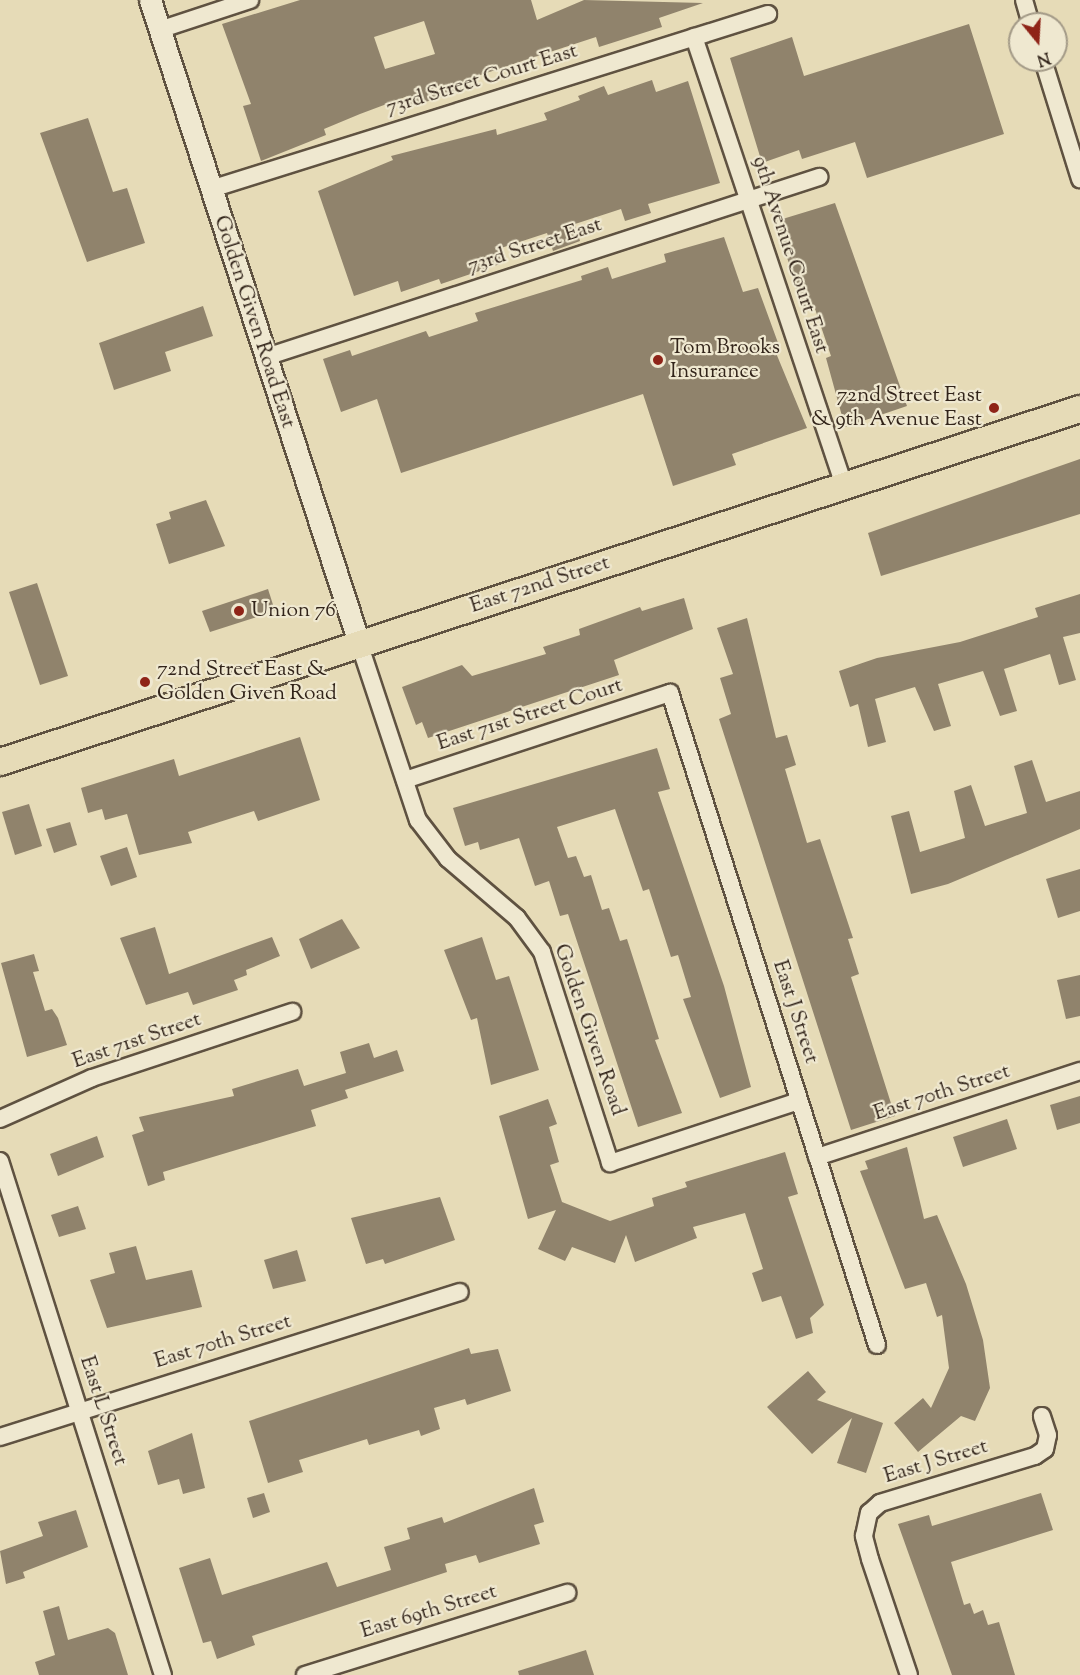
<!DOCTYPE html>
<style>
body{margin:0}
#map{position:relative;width:1080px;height:1675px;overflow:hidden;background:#e6dbb7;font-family:"Sorts Mill Goudy",serif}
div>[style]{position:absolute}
.building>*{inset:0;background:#90836c}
.roads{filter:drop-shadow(2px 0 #5f5241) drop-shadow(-2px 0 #5f5241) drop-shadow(0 2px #5f5241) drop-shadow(0 -2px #5f5241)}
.minor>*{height:16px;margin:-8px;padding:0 8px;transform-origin:8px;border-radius:8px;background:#efe8d0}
.tertiary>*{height:21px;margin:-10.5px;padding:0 10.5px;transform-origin:10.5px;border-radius:10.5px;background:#efe8d0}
.primary>*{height:26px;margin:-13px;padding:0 13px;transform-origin:13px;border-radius:13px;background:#e6dbb7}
.dots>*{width:16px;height:16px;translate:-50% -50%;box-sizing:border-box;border:3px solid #efe8d0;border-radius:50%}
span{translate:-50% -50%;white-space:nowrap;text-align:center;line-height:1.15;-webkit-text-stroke:4.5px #efe8d0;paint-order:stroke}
.street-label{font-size:21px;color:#32241a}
.poi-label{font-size:21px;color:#32241a}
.left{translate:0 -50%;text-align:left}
.right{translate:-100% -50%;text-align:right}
.north{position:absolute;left:1008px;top:12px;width:60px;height:60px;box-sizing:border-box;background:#efe8d0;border:2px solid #a39a87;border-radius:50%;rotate:162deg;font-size:16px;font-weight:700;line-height:24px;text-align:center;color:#32241a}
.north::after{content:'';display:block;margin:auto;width:21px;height:27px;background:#8f2418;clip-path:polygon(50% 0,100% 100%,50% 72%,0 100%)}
</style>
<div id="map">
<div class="building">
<i style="clip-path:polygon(evenodd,300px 0,531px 0,537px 20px,584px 0,703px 3px,659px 18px,662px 27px,599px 47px,596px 37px,471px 78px,474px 87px,436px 99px,411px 106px,408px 96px,360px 114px,324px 129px,326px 135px,261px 161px,243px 106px,251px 104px,222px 24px,300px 0,424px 21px,435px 54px,385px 69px,374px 37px,424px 21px)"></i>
<i style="clip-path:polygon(969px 24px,1004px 134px,867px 178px,855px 142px,802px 159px,799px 150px,762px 163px,730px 58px,792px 37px,804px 76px)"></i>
<i style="clip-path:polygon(652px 80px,656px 92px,688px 81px,720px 183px,648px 204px,651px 213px,625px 221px,621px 209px,575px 224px,580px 241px,553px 251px,547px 233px,498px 249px,503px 263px,441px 284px,439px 279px,401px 292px,398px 281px,354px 296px,318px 191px,393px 160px,391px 156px,496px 129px,497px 135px,547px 120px,544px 113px,580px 100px,578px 96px,604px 86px,608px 95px)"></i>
<i style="clip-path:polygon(88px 118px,113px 192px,127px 188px,145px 243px,87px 262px,40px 133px)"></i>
<i style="clip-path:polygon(835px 203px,907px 406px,845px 427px,826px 358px,831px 356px,814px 306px,803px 310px,776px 221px)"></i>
<i style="clip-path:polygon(724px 237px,743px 292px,758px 288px,781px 351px,776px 353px,807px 428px,732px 454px,736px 465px,673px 486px,643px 394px,401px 473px,377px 399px,341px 412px,323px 359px,350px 350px,352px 356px,426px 331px,429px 337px,478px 321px,475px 313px,582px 280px,581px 276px,608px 267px,612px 279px,666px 262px,664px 254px)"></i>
<i style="clip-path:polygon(203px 306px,213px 336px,165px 352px,171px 371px,114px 390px,99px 343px)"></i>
<i style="clip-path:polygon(1080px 459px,1080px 514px,881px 576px,868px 533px)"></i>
<i style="clip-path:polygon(206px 500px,225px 546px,169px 564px,156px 524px,171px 519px,169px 512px)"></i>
<i style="clip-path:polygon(37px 583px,68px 676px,40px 685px,9px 592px)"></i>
<i style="clip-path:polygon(268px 589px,275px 611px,210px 632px,202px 611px)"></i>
<i style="clip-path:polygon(1080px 594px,1080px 633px,1063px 637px,1076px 680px,1059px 685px,1050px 654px,1004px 669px,1017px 711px,1000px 716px,983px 671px,938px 684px,951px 726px,934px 731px,915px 687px,875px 699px,886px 742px,868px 747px,858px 704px,850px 707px,839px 671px,877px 658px,960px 642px,1038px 617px,1035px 608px)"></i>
<i style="clip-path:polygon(684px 598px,693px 629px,614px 660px,619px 675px,428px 738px,422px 722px,416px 725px,402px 687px,462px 665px,472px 676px,546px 654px,543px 647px,580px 635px,579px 629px,640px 607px,642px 611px)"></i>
<i style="clip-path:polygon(747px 618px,776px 738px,787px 735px,796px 765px,785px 769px,807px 843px,820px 839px,853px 938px,848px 939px,859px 974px,851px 977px,895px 1116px,851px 1130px,719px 719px,731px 714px,720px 678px,733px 674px,717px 628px)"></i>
<i style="clip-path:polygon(300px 737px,320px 800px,258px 821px,254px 811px,188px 832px,192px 843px,139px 855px,127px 814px,105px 820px,102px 809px,88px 813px,81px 788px,174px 759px,179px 776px)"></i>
<i style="clip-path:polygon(657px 748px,670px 789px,658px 792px,724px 986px,751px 1087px,720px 1098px,683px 999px,691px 997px,678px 955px,671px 957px,649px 889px,643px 891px,615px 809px,557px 827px,568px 858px,576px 856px,584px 877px,591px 875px,602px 910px,609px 908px,620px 941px,627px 939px,659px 1039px,655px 1040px,682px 1113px,638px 1127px,568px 914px,560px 916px,549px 881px,535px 886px,519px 838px,480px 850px,478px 842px,465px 846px,453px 808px)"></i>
<i style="clip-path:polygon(1032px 760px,1046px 802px,1080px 791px,1080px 829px,948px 884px,911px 894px,891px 816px,909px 811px,920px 852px,965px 838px,954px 791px,971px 785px,985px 826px,1027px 813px,1014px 766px)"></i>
<i style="clip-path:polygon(29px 804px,42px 846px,15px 855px,2px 812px)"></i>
<i style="clip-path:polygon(70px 822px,77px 845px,54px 853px,46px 829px)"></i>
<i style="clip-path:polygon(127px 847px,137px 877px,111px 886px,100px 856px)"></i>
<i style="clip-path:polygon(1080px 869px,1080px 911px,1058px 918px,1046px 879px)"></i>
<i style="clip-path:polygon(342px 919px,360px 948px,311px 969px,299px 939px)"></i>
<i style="clip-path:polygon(155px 927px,169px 974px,272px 937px,280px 956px,246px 970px,247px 975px,234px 980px,238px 990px,193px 1005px,188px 992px,146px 1005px,120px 938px)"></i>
<i style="clip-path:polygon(482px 937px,496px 980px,509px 976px,539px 1070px,491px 1085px,477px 1018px,471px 1020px,444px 950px)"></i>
<i style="clip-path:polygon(34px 954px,39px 971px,33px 972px,45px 1011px,52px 1009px,58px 1018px,67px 1045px,27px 1057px,1px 963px)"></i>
<i style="clip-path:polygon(1080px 975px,1080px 1016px,1066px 1019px,1057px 980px)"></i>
<i style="clip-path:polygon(369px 1043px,374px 1058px,397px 1050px,404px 1071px,345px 1090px,348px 1098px,311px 1110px,316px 1126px,163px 1172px,165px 1180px,148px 1186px,132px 1135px,144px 1131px,139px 1117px,234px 1096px,232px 1089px,298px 1069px,304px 1086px,346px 1073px,340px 1052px)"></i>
<i style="clip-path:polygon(1080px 1096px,1080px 1123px,1057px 1130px,1050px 1105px)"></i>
<i style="clip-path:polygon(548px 1099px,557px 1124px,549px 1127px,559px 1162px,550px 1165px,562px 1202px,610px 1221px,654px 1206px,652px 1198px,687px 1187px,685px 1182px,785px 1152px,798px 1194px,788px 1197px,824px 1305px,810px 1318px,813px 1333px,796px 1339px,781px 1296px,762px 1302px,752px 1273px,763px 1269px,745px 1213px,693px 1227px,697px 1238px,635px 1262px,626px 1235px,615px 1263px,572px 1247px,565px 1261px,538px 1249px,556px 1210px,528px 1219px,499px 1116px)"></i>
<i style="clip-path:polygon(1007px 1119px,1017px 1149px,963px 1167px,953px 1137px)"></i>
<i style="clip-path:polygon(97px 1136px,104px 1157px,58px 1176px,50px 1154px)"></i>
<i style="clip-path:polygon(907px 1147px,924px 1219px,937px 1215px,966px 1284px,983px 1340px,990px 1388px,975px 1421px,961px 1416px,918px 1452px,894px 1423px,923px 1398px,931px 1408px,949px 1368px,942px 1315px,937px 1317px,926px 1283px,905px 1289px,860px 1171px,868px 1169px,865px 1161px)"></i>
<i style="clip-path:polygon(440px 1197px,455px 1240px,385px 1264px,383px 1259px,366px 1264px,351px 1218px)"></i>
<i style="clip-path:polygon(78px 1206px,86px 1229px,59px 1237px,51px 1215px)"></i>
<i style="clip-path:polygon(136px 1246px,146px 1280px,192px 1270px,202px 1307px,107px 1328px,90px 1280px,115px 1273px,109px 1253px)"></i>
<i style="clip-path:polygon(297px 1250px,306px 1281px,273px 1289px,264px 1260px)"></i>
<i style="clip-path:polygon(469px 1348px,471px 1354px,498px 1349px,511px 1391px,467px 1405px,465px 1399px,434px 1408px,440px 1429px,421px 1436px,419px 1430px,369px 1445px,367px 1439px,299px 1460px,303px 1472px,268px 1483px,249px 1421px)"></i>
<i style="clip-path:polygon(808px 1371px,826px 1392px,817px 1400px,883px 1423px,866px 1473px,837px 1463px,852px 1418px,812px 1454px,767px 1407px)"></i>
<i style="clip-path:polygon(192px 1433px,205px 1488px,183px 1494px,179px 1479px,158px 1485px,148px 1451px)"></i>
<i style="clip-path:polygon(534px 1488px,544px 1522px,534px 1525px,540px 1544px,479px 1563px,476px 1555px,445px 1564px,447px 1572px,252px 1636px,255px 1645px,217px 1659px,211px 1641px,203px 1643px,179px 1568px,210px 1558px,222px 1595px,327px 1562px,337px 1587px,391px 1570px,384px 1547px,410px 1539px,407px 1528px,442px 1517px,444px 1523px)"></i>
<i style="clip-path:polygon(264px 1493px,270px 1512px,253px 1518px,247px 1498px)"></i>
<i style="clip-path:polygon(1041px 1493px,1053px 1530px,951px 1562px,964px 1605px,970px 1603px,974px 1614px,983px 1610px,988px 1625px,999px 1622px,1015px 1675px,952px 1675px,898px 1524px,929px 1515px,932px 1526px)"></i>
<i style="clip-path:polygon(76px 1510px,88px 1547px,23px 1572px,25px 1578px,6px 1584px,0 1551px,43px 1536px,38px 1522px)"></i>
<i style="clip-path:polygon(59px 1606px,68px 1640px,108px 1628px,115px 1633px,128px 1675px,39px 1675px,35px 1662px,55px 1655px,43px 1611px)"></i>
<i style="clip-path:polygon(586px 1650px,594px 1675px,519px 1675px,518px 1671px)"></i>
</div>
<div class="roads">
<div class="minor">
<i style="left:1024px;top:0;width:25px;rotate:74deg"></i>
<i style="left:159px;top:30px;width:96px;rotate:-18.2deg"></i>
<i style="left:694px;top:37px;width:473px;rotate:71.5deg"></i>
<i style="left:1043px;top:60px;width:125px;rotate:72.7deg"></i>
<i style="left:211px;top:189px;width:584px;rotate:-17.44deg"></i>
<i style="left:266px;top:357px;width:582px;rotate:-18.03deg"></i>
<i style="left:359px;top:643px;width:187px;rotate:71.6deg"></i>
<i style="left:418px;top:820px;width:49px;rotate:52.4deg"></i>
<i style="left:448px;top:859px;width:91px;rotate:40.5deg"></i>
<i style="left:517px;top:918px;width:42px;rotate:53.7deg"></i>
<i style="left:542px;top:952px;width:222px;rotate:72.1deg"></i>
<i style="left:610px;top:1163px;width:199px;rotate:-18.2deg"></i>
<i style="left:405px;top:780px;width:279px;rotate:-18.2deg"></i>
<i style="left:670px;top:693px;width:684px;rotate:72.39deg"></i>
<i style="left:0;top:1119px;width:101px;rotate:-24deg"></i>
<i style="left:92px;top:1078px;width:211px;rotate:-18.3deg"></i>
<i style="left:817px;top:1157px;width:277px;rotate:-18.1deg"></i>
<i style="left:0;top:1161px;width:539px;rotate:72.41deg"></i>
<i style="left:0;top:1437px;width:482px;rotate:-17.5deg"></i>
<i style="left:305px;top:1675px;width:275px;rotate:-17.4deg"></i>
<i style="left:909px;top:1675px;width:122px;rotate:-108.6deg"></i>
<i style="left:870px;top:1559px;width:24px;rotate:-105deg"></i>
<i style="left:864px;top:1536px;width:24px;rotate:-78deg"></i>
<i style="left:869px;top:1513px;width:15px;rotate:-42deg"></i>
<i style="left:880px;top:1503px;width:162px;rotate:-16.9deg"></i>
<i style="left:1035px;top:1456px;width:12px;rotate:-35deg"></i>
<i style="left:1045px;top:1449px;width:14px;rotate:-78deg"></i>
<i style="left:1048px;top:1435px;width:20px;rotate:-108deg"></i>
</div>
<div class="tertiary">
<i style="left:150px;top:0;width:676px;rotate:71.99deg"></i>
</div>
<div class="primary">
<i style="left:0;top:762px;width:1136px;rotate:-18.1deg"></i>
</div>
</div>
<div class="dots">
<i style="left:658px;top:360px;background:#8f2418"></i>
<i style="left:994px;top:408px;background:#8f2418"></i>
<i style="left:239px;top:611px;background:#8f2418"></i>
<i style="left:145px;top:682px;background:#8f2418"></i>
</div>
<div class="street-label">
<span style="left:482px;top:80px;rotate:-17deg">73rd Street Court East</span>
<span style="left:535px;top:246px;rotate:-18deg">73rd Street East</span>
<span style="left:790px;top:255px;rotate:72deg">9th Avenue Court East</span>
<span style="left:254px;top:322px;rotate:72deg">Golden Given Road East</span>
<span style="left:540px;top:585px;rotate:-18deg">East 72nd Street</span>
<span style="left:530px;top:715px;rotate:-18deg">East 71st Street Court</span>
<span style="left:795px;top:1012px;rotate:72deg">East J Street</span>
<span style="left:589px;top:1030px;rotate:71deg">Golden Given Road</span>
<span style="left:137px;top:1041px;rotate:-19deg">East 71st Street</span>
<span style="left:942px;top:1093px;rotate:-18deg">East 70th Street</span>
<span style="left:223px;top:1342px;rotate:-17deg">East 70th Street</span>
<span style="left:103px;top:1411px;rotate:72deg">East L Street</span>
<span style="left:936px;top:1462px;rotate:-17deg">East J Street</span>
<span style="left:429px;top:1612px;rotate:-17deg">East 69th Street</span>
</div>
<div class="poi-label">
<span class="left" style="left:670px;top:360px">Tom Brooks<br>Insurance</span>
<span class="right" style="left:982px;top:408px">72nd Street East<br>&amp; 9th Avenue East</span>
<span class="left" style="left:251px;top:611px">Union 76</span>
<span class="left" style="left:157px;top:682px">72nd Street East &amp;<br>Golden Given Road</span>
</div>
<div class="north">N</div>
</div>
